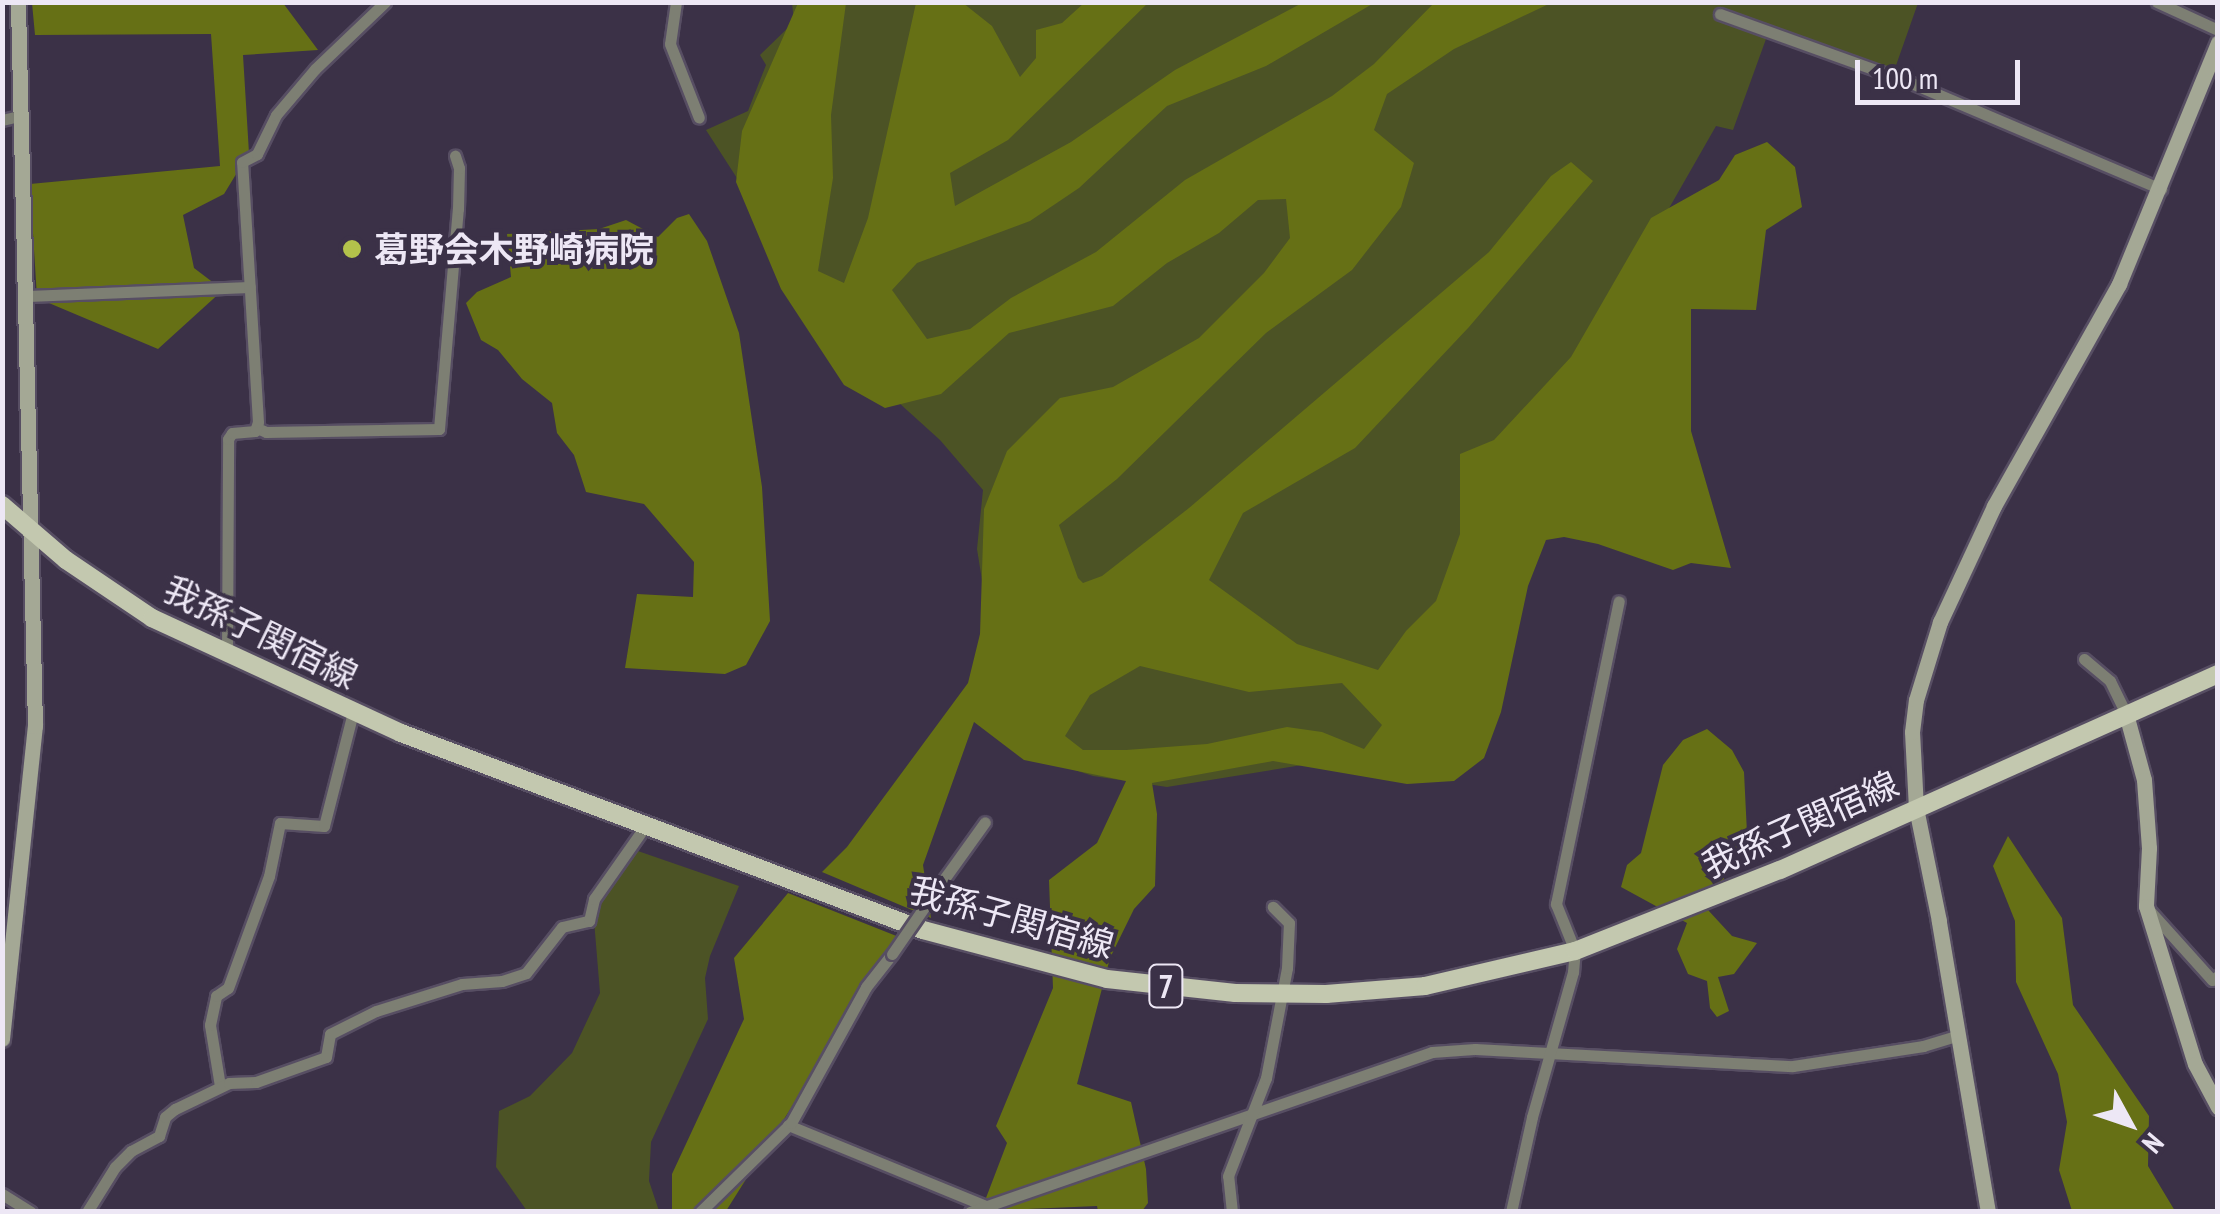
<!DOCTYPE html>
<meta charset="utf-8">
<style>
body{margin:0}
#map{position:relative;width:2220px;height:1214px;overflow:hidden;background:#3b3147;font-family:"PT Sans Narrow","Noto Sans JP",sans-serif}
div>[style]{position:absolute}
.green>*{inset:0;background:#4c5325}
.forest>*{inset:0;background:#667015}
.roads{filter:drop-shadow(2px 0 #574e63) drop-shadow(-2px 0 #574e63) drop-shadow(0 2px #574e63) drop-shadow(0 -2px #574e63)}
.street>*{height:11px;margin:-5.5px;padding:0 5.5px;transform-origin:5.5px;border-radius:5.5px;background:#7d7f73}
.secondary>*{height:15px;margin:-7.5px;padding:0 7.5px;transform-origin:7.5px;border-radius:7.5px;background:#a4a895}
.primary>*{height:18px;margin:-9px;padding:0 9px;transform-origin:9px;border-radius:9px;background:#c3c8af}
.bridges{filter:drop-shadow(2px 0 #574e63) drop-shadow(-2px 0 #574e63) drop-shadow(0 2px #574e63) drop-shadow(0 -2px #574e63)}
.street-bridge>*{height:11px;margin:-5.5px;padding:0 5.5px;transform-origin:5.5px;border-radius:5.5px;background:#7d7f73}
.dots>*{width:28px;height:28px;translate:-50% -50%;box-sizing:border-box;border:5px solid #3b3147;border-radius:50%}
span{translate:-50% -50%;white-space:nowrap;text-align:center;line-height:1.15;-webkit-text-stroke:8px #3b3147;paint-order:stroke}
.shield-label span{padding:2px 8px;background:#3b3147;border:2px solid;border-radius:8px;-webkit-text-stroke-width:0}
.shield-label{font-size:32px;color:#ede7f5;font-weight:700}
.poi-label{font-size:35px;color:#ede7f5;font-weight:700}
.left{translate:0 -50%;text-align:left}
.street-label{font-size:35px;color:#ede7f5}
.frame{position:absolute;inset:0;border:5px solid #ede7f5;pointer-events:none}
.north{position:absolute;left:2080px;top:1074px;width:100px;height:100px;-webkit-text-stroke:8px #3b3147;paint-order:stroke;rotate:130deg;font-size:28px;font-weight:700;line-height:40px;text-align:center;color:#ede7f5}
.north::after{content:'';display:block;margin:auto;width:35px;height:45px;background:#ede7f5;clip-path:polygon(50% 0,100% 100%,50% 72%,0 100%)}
.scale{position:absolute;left:1855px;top:60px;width:165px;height:45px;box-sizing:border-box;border:5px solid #ede7f5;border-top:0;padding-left:12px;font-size:30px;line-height:35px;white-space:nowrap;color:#ede7f5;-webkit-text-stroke:8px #3b3147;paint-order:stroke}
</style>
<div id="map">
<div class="green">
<i style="clip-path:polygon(792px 3px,1918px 3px,1893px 74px,1770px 28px,1733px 130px,1716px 126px,1644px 252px,1394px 750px,1167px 787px,1093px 776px,1056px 764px,985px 599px,977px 549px,983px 490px,940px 440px,898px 402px,764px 220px,706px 130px,748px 111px,766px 65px,760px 55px,794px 22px)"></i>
<i style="clip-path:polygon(635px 850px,739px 886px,710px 956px,705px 978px,708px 1019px,651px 1142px,649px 1181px,659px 1211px,527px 1211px,496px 1167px,499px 1111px,530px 1096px,572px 1053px,600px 993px,593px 908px)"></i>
</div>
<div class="forest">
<i style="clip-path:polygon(32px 3px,283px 3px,318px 50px,243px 55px,249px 153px,224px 194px,183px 215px,194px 268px,223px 290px,158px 349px,37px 298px,30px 184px,220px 166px,211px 34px,35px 35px)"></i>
<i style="clip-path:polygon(evenodd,798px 3px,846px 3px,831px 115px,833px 178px,818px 271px,844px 283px,868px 218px,916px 3px,963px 3px,992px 26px,1020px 77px,1036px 58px,1036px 30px,1062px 23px,1084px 3px,1148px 3px,1008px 140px,950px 173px,955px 206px,1071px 142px,1175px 70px,1302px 3px,1374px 3px,1266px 66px,1167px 106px,1079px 188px,1030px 221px,917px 263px,892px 290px,927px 339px,970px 329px,1011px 298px,1096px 252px,1185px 180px,1332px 96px,1374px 64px,1434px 3px,1551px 3px,1454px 49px,1387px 94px,1374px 130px,1414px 163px,1401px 207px,1352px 270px,1266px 333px,1117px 479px,1059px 525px,1078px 578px,1083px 583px,1102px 576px,1189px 508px,1489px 252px,1551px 176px,1571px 162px,1593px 181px,1469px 327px,1355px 448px,1243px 513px,1209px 580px,1297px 644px,1378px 670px,1406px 631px,1436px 601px,1460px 534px,1460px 454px,1494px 440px,1571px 357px,1651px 218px,1719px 180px,1735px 155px,1767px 142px,1795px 167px,1802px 207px,1766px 230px,1756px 310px,1691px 309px,1691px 431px,1731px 568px,1691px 563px,1673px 570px,1598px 544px,1564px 537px,1546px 540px,1528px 586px,1501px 712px,1484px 758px,1454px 781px,1407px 784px,1273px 761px,1152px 783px,1157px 814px,1155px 886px,1134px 909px,1110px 958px,1077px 1084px,1131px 1102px,1146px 1169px,1148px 1203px,1142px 1211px,1098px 1211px,1097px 1206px,981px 1211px,1007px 1143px,996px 1126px,1053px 988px,1049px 880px,1097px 843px,1126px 781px,1024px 760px,974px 722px,923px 865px,931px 918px,822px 872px,847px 847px,968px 683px,980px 634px,984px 509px,1007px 451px,1060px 398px,1113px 387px,1199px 338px,1264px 273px,1290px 238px,1286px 199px,1258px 200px,1219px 233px,1167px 263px,1113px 306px,1009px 333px,941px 394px,885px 408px,844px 385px,781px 289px,736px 182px,742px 131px,798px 3px,1140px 666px,1249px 692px,1342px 683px,1382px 725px,1364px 749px,1322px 732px,1287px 727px,1207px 744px,1126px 750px,1083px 750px,1065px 736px,1090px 695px,1140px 666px)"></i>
<i style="clip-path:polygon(689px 214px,707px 241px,739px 333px,762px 487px,770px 621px,746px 665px,725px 674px,625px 668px,637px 594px,693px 597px,694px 562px,644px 504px,586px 492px,574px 455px,557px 433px,552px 403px,522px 379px,498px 350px,481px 340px,466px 303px,477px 292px,511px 277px,507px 234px,599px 229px,626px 220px,658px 237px,677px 218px)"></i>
<i style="clip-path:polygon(1707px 729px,1732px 750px,1744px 772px,1747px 833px,1708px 910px,1732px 936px,1757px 943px,1734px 974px,1718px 977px,1729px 1011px,1717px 1017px,1710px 1008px,1707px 981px,1688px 974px,1677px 949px,1687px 923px,1621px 887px,1627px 865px,1641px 853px,1663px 765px,1683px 740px)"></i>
<i style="clip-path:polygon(2008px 836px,2062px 918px,2073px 1005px,2149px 1116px,2148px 1166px,2175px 1211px,2072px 1211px,2059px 1170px,2067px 1122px,2058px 1074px,2016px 982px,2015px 921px,1993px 866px)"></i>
<i style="clip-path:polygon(788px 893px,899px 937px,726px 1211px,672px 1212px,672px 1174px,744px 1019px,734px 958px)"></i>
</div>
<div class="roads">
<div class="street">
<i style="left:676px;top:2px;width:42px;rotate:98.1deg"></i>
<i style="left:670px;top:44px;width:79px;rotate:68.6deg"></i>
<i style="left:2157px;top:2px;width:67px;rotate:24.7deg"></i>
<i style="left:1720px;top:14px;width:201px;rotate:19.8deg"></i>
<i style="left:1909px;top:82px;width:274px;rotate:23deg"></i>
<i style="left:2px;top:120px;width:18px;rotate:-13deg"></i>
<i style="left:27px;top:296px;width:223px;rotate:-2.3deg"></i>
<i style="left:257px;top:428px;width:10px;rotate:24deg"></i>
<i style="left:266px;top:432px;width:173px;rotate:-1deg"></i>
<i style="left:439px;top:429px;width:221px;rotate:-85.1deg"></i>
<i style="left:458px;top:209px;width:41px;rotate:-88.6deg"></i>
<i style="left:459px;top:168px;width:13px;rotate:-108deg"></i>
<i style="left:227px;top:656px;width:217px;rotate:-89.7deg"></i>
<i style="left:228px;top:439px;width:7px;rotate:-56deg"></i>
<i style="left:232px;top:433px;width:23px;rotate:-5deg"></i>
<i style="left:255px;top:431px;width:9px;rotate:-72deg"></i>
<i style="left:258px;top:422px;width:260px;rotate:-93.5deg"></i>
<i style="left:242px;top:162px;width:17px;rotate:-28deg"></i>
<i style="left:257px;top:154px;width:43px;rotate:-64deg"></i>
<i style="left:276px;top:115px;width:60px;rotate:-49.7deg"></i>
<i style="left:315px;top:69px;width:97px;rotate:-43.7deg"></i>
<i style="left:2084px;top:659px;width:34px;rotate:40deg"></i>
<i style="left:2110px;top:681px;width:37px;rotate:64deg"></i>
<i style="left:934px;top:893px;width:87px;rotate:-54.3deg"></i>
<i style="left:2149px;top:910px;width:94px;rotate:48deg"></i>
<i style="left:2212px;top:980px;width:7px;rotate:-34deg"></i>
<i style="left:220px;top:1086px;width:62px;rotate:-99.3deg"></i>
<i style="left:210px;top:1025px;width:30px;rotate:-78deg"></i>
<i style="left:216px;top:996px;width:14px;rotate:-34deg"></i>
<i style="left:228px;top:988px;width:119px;rotate:-69.9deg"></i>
<i style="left:269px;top:876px;width:54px;rotate:-78.3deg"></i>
<i style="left:280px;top:823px;width:44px;rotate:3.9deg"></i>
<i style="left:324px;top:826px;width:118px;rotate:-75.7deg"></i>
<i style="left:788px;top:1125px;width:216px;rotate:22.3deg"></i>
<i style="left:2px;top:1194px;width:34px;rotate:32deg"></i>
<i style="left:87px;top:1212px;width:53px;rotate:-58.1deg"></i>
<i style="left:115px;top:1167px;width:23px;rotate:-45deg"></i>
<i style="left:131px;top:1151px;width:32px;rotate:-28deg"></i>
<i style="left:159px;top:1136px;width:20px;rotate:-72deg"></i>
<i style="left:165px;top:1117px;width:13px;rotate:-39deg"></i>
<i style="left:175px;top:1109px;width:60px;rotate:-25.7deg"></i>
<i style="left:229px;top:1083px;width:27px;rotate:-2deg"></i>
<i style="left:256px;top:1082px;width:74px;rotate:-19.7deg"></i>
<i style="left:326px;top:1057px;width:23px;rotate:-80deg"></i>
<i style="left:330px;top:1034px;width:51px;rotate:-26.6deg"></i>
<i style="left:376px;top:1011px;width:90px;rotate:-17.4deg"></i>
<i style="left:462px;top:984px;width:40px;rotate:-4.3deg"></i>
<i style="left:502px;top:981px;width:25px;rotate:-18deg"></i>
<i style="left:526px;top:973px;width:58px;rotate:-52deg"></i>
<i style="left:562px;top:927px;width:28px;rotate:-13deg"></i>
<i style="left:589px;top:921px;width:23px;rotate:-77deg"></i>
<i style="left:594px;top:899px;width:90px;rotate:-54.9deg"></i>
<i style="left:700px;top:1212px;width:127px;rotate:-44.4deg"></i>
<i style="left:791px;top:1123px;width:155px;rotate:-61.1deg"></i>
<i style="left:866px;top:987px;width:42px;rotate:-51.8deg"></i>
<i style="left:970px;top:1212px;width:489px;rotate:-19.1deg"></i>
<i style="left:1432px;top:1052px;width:43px;rotate:-4deg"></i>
<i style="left:1475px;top:1049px;width:318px;rotate:3.1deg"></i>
<i style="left:1793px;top:1066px;width:132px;rotate:-8.7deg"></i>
<i style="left:1923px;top:1046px;width:37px;rotate:-17deg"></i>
<i style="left:1232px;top:1212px;width:36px;rotate:-96deg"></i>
<i style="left:1228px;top:1176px;width:105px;rotate:-68.8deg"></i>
<i style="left:1266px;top:1078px;width:112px;rotate:-79.2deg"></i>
<i style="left:1287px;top:968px;width:45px;rotate:-87.5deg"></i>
<i style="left:1289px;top:923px;width:23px;rotate:-135deg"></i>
<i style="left:1511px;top:1212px;width:97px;rotate:-77.5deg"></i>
<i style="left:1532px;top:1117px;width:151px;rotate:-74.2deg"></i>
<i style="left:1573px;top:972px;width:21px;rotate:-85deg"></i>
<i style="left:1575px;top:951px;width:51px;rotate:-112deg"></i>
<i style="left:1556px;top:904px;width:309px;rotate:-78.3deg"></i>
</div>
<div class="secondary">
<i style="left:2126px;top:714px;width:68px;rotate:74.7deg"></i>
<i style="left:2144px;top:780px;width:68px;rotate:85.8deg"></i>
<i style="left:2149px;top:848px;width:58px;rotate:93deg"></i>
<i style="left:2146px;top:906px;width:165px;rotate:72.8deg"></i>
<i style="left:2195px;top:1064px;width:49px;rotate:61.9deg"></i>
<i style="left:2px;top:1039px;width:315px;rotate:-84deg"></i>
<i style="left:35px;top:726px;width:724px;rotate:-91.35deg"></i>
<i style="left:1988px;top:1212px;width:295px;rotate:-99.6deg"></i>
<i style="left:1939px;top:921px;width:115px;rotate:-101.5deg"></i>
<i style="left:1916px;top:808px;width:76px;rotate:-93deg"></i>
<i style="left:1912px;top:732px;width:32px;rotate:-83deg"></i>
<i style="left:1916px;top:700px;width:82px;rotate:-72.9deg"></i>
<i style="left:1940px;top:622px;width:128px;rotate:-65deg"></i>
<i style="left:1994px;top:506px;width:255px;rotate:-60.6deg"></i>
<i style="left:2119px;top:284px;width:261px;rotate:-67.7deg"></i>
</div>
<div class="primary">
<i style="left:2px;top:505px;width:84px;rotate:40.7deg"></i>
<i style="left:66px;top:560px;width:104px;rotate:34deg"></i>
<i style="left:152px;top:618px;width:274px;rotate:24.8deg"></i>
<i style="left:401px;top:733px;width:558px;rotate:20.68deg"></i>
<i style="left:923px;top:930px;width:190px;rotate:14.9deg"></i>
<i style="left:1107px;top:979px;width:129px;rotate:6.2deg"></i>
<i style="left:1235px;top:993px;width:91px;rotate:0.6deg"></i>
<i style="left:1326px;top:994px;width:99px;rotate:-4.6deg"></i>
<i style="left:1425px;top:986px;width:154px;rotate:-13.1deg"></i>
<i style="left:1575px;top:951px;width:220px;rotate:-21.6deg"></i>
<i style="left:1780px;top:870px;width:480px;rotate:-24.1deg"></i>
</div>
</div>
<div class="bridges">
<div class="street-bridge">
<i style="left:892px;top:954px;width:74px;rotate:-55.5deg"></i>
</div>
</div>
<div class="dots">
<i style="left:352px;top:249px;background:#b3c24b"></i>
</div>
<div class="shield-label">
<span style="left:1166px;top:986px">7</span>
</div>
<div class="poi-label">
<span class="left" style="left:374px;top:249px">葛野会木野崎病院</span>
</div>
<div class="street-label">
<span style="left:261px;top:632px;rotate:26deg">我孫子関宿線</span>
<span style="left:1800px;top:824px;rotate:-24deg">我孫子関宿線</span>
<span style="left:1012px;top:917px;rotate:16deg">我孫子関宿線</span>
</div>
<div class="frame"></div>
<div class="north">N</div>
<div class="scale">100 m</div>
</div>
